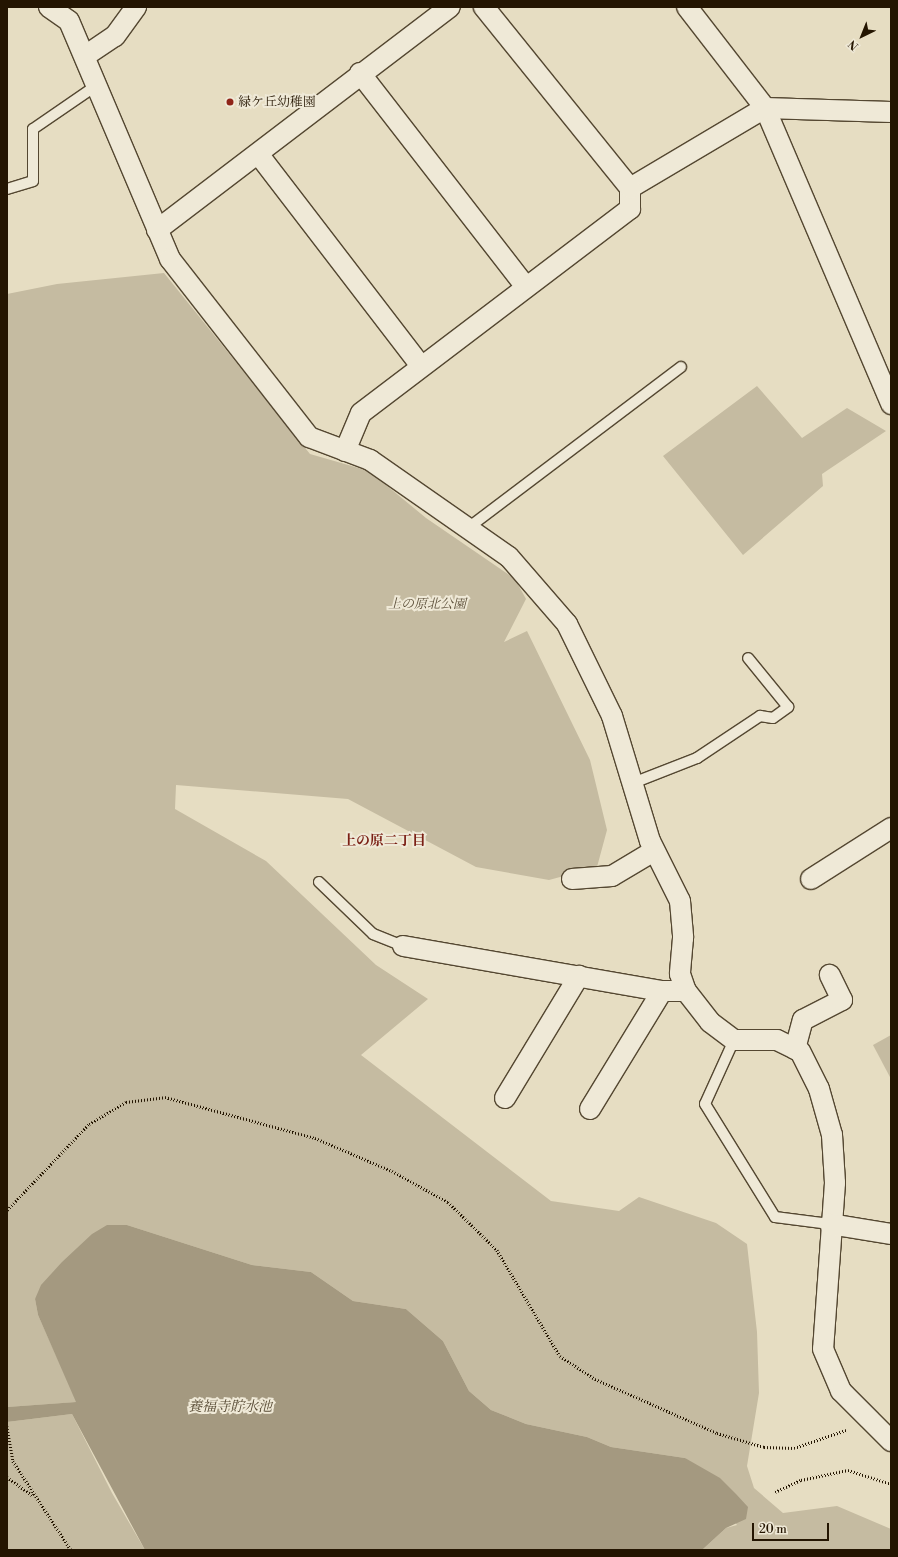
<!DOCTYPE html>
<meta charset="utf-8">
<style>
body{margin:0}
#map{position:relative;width:898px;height:1557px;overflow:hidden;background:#e6ddc2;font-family:"Libre Bodoni","Noto Serif JP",serif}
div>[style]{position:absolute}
.green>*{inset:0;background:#c5bba1}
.water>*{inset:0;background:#a49980}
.path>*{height:2.5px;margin-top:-1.25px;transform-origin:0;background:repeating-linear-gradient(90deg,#241501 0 1px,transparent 0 3px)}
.roads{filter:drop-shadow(1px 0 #544731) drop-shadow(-1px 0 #544731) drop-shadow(0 1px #544731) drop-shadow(0 -1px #544731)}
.service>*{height:10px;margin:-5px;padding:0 5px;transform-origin:5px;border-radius:5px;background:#efe9d7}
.minor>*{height:20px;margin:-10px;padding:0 10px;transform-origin:10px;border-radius:10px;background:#efe9d7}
.dots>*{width:11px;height:11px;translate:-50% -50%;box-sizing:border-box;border:2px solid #efe9d7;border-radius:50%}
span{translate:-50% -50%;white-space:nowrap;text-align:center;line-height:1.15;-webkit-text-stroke:4px #efe9d7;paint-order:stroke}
.poi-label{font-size:13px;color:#241501}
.left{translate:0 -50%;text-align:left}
.park-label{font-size:13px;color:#5c4f39;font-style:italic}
.neighbourhood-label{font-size:14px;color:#7a1f14;font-weight:700}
.water-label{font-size:14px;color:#574a34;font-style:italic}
.frame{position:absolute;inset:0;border:8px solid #241501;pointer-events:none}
.north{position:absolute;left:842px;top:16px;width:40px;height:40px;-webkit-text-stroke:3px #efe9d7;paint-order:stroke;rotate:223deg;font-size:11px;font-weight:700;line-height:16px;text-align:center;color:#241501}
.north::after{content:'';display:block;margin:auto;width:14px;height:18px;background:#241501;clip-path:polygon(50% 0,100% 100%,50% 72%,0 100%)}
.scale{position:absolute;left:752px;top:1523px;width:77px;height:18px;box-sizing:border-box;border:2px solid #241501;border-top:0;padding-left:5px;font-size:12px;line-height:14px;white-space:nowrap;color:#241501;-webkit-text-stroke:3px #efe9d7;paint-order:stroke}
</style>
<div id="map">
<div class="green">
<i style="clip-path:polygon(164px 273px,310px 454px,369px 471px,426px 518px,515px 579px,526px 599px,504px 642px,527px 631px,590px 760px,607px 830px,597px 867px,549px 880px,476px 867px,348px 799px,176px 785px,175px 809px,266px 861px,376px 965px,428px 999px,361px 1055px,551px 1201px,619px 1211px,639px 1197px,716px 1223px,747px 1244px,757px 1332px,759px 1393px,747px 1466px,754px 1488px,783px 1513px,837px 1506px,891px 1529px,891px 1550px,702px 1550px,726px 1528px,737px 1525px,685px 1458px,611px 1447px,587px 1437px,526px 1424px,491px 1410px,469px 1391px,443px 1341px,406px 1309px,353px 1301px,311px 1272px,252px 1265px,127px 1225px,35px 1299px,38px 1315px,77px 1402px,7px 1407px,7px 294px,57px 284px)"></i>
<i style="clip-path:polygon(757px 386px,802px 438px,847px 408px,886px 431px,822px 474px,823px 486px,743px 555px,663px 456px)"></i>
<i style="clip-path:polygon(891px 1035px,891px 1079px,873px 1045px)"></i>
<i style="clip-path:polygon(72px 1414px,112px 1493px,145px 1550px,7px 1550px,7px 1422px)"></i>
</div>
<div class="water">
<i style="clip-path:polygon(107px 1225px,127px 1225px,252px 1265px,311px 1272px,353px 1301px,406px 1309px,443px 1341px,469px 1391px,491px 1410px,526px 1424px,587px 1437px,611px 1447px,685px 1458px,720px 1478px,736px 1494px,748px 1507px,746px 1519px,726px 1528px,702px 1550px,145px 1550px,72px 1414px,7px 1422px,7px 1407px,76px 1402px,38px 1315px,35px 1299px,41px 1285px,62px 1262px,92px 1234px)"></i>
</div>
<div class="path">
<i style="left:7px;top:1210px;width:119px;rotate:-46.4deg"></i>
<i style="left:89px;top:1124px;width:43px;rotate:-30.7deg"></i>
<i style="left:126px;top:1102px;width:39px;rotate:-7deg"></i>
<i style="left:165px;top:1097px;width:156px;rotate:15.3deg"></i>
<i style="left:315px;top:1138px;width:84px;rotate:23.2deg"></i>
<i style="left:392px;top:1171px;width:64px;rotate:29deg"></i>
<i style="left:448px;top:1202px;width:69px;rotate:44.4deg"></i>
<i style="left:497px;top:1250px;width:123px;rotate:59.3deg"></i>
<i style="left:560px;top:1356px;width:42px;rotate:33.3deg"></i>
<i style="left:595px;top:1379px;width:133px;rotate:23.9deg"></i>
<i style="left:717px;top:1433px;width:49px;rotate:16.6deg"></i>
<i style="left:764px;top:1447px;width:30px;rotate:2deg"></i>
<i style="left:794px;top:1448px;width:55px;rotate:-19.1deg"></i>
<i style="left:7px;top:1426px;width:36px;rotate:80deg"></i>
<i style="left:13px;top:1461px;width:106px;rotate:56.9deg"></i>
<i style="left:7px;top:1477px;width:32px;rotate:36deg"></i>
<i style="left:775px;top:1492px;width:29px;rotate:-25deg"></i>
<i style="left:801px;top:1480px;width:48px;rotate:-12deg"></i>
<i style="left:848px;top:1470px;width:45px;rotate:18deg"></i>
</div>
<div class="roads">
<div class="service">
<i style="left:7px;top:189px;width:27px;rotate:-17deg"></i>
<i style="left:33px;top:181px;width:52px;rotate:-90deg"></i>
<i style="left:33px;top:129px;width:78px;rotate:-34.5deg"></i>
<i style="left:468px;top:528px;width:267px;rotate:-37.1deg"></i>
<i style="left:633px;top:783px;width:69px;rotate:-21.3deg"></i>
<i style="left:697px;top:758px;width:76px;rotate:-33.7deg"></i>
<i style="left:760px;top:716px;width:13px;rotate:9deg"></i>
<i style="left:773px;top:718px;width:19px;rotate:-36deg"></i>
<i style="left:788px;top:707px;width:63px;rotate:-129.2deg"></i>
<i style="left:319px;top:882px;width:75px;rotate:43.9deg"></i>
<i style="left:373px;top:934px;width:32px;rotate:22deg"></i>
<i style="left:734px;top:1040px;width:70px;rotate:114.4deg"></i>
<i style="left:705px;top:1104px;width:133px;rotate:58.2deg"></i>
<i style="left:775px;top:1217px;width:55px;rotate:7.3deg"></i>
</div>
<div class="minor">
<i style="left:49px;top:7px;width:24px;rotate:35deg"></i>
<i style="left:69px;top:21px;width:259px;rotate:67deg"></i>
<i style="left:170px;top:259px;width:226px;rotate:52deg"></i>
<i style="left:309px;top:437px;width:65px;rotate:20.7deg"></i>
<i style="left:370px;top:460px;width:169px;rotate:34.9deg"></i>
<i style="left:509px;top:557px;width:89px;rotate:49.1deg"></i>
<i style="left:567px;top:624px;width:102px;rotate:63.9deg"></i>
<i style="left:612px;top:716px;width:131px;rotate:73.1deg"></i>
<i style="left:650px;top:841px;width:67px;rotate:63.4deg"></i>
<i style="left:680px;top:901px;width:37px;rotate:85deg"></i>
<i style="left:683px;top:938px;width:36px;rotate:95deg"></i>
<i style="left:680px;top:974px;width:18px;rotate:71deg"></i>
<i style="left:686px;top:991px;width:39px;rotate:52deg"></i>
<i style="left:710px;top:1022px;width:30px;rotate:37deg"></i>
<i style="left:734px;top:1040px;width:43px"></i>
<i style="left:777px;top:1040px;width:25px;rotate:26deg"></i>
<i style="left:800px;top:1051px;width:42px;rotate:63.4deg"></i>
<i style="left:819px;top:1089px;width:48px;rotate:74.2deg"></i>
<i style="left:832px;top:1135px;width:48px;rotate:86.4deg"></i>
<i style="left:835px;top:1183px;width:166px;rotate:94.1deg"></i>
<i style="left:823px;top:1349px;width:46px;rotate:66.8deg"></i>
<i style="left:841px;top:1391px;width:71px;rotate:45deg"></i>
<i style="left:687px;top:7px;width:128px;rotate:52.3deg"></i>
<i style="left:765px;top:108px;width:322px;rotate:66.9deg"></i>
<i style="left:85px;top:56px;width:36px;rotate:-34deg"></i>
<i style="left:115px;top:36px;width:36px;rotate:-54deg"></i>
<i style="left:360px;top:73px;width:271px;rotate:52.2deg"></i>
<i style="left:259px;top:155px;width:266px;rotate:52.5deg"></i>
<i style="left:630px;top:188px;width:157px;rotate:-30.7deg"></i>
<i style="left:765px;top:108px;width:126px;rotate:1.8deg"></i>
<i style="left:157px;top:230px;width:368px;rotate:-37.3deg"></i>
<i style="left:345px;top:451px;width:41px;rotate:-67.2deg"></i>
<i style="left:361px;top:413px;width:338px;rotate:-37.2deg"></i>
<i style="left:630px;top:209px;width:21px;rotate:-90deg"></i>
<i style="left:630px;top:188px;width:233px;rotate:-128.9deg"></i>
<i style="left:572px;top:879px;width:40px;rotate:-4.3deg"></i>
<i style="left:612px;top:876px;width:49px;rotate:-30.8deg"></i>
<i style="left:811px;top:879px;width:95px;rotate:-32.5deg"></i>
<i style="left:403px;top:946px;width:263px;rotate:9.9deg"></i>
<i style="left:662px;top:991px;width:24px"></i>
<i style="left:795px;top:1049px;width:30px;rotate:-75deg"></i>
<i style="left:803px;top:1020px;width:44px;rotate:-27.1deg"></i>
<i style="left:842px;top:1000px;width:28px;rotate:-116deg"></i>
<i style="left:505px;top:1098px;width:143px;rotate:-58.8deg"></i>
<i style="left:590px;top:1109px;width:138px;rotate:-58.6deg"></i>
<i style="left:830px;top:1224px;width:62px;rotate:9.3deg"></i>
</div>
</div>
<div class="dots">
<i style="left:230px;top:102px;background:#8f2418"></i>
</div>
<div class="poi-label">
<span class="left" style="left:238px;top:102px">緑ケ丘幼稚園</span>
</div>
<div class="park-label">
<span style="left:427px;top:604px">上の原北公園</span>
</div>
<div class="neighbourhood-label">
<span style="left:384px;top:841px">上の原二丁目</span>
</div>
<div class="water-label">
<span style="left:230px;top:1407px">養福寺貯水池</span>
</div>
<div class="frame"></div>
<div class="north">N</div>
<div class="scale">20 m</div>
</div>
